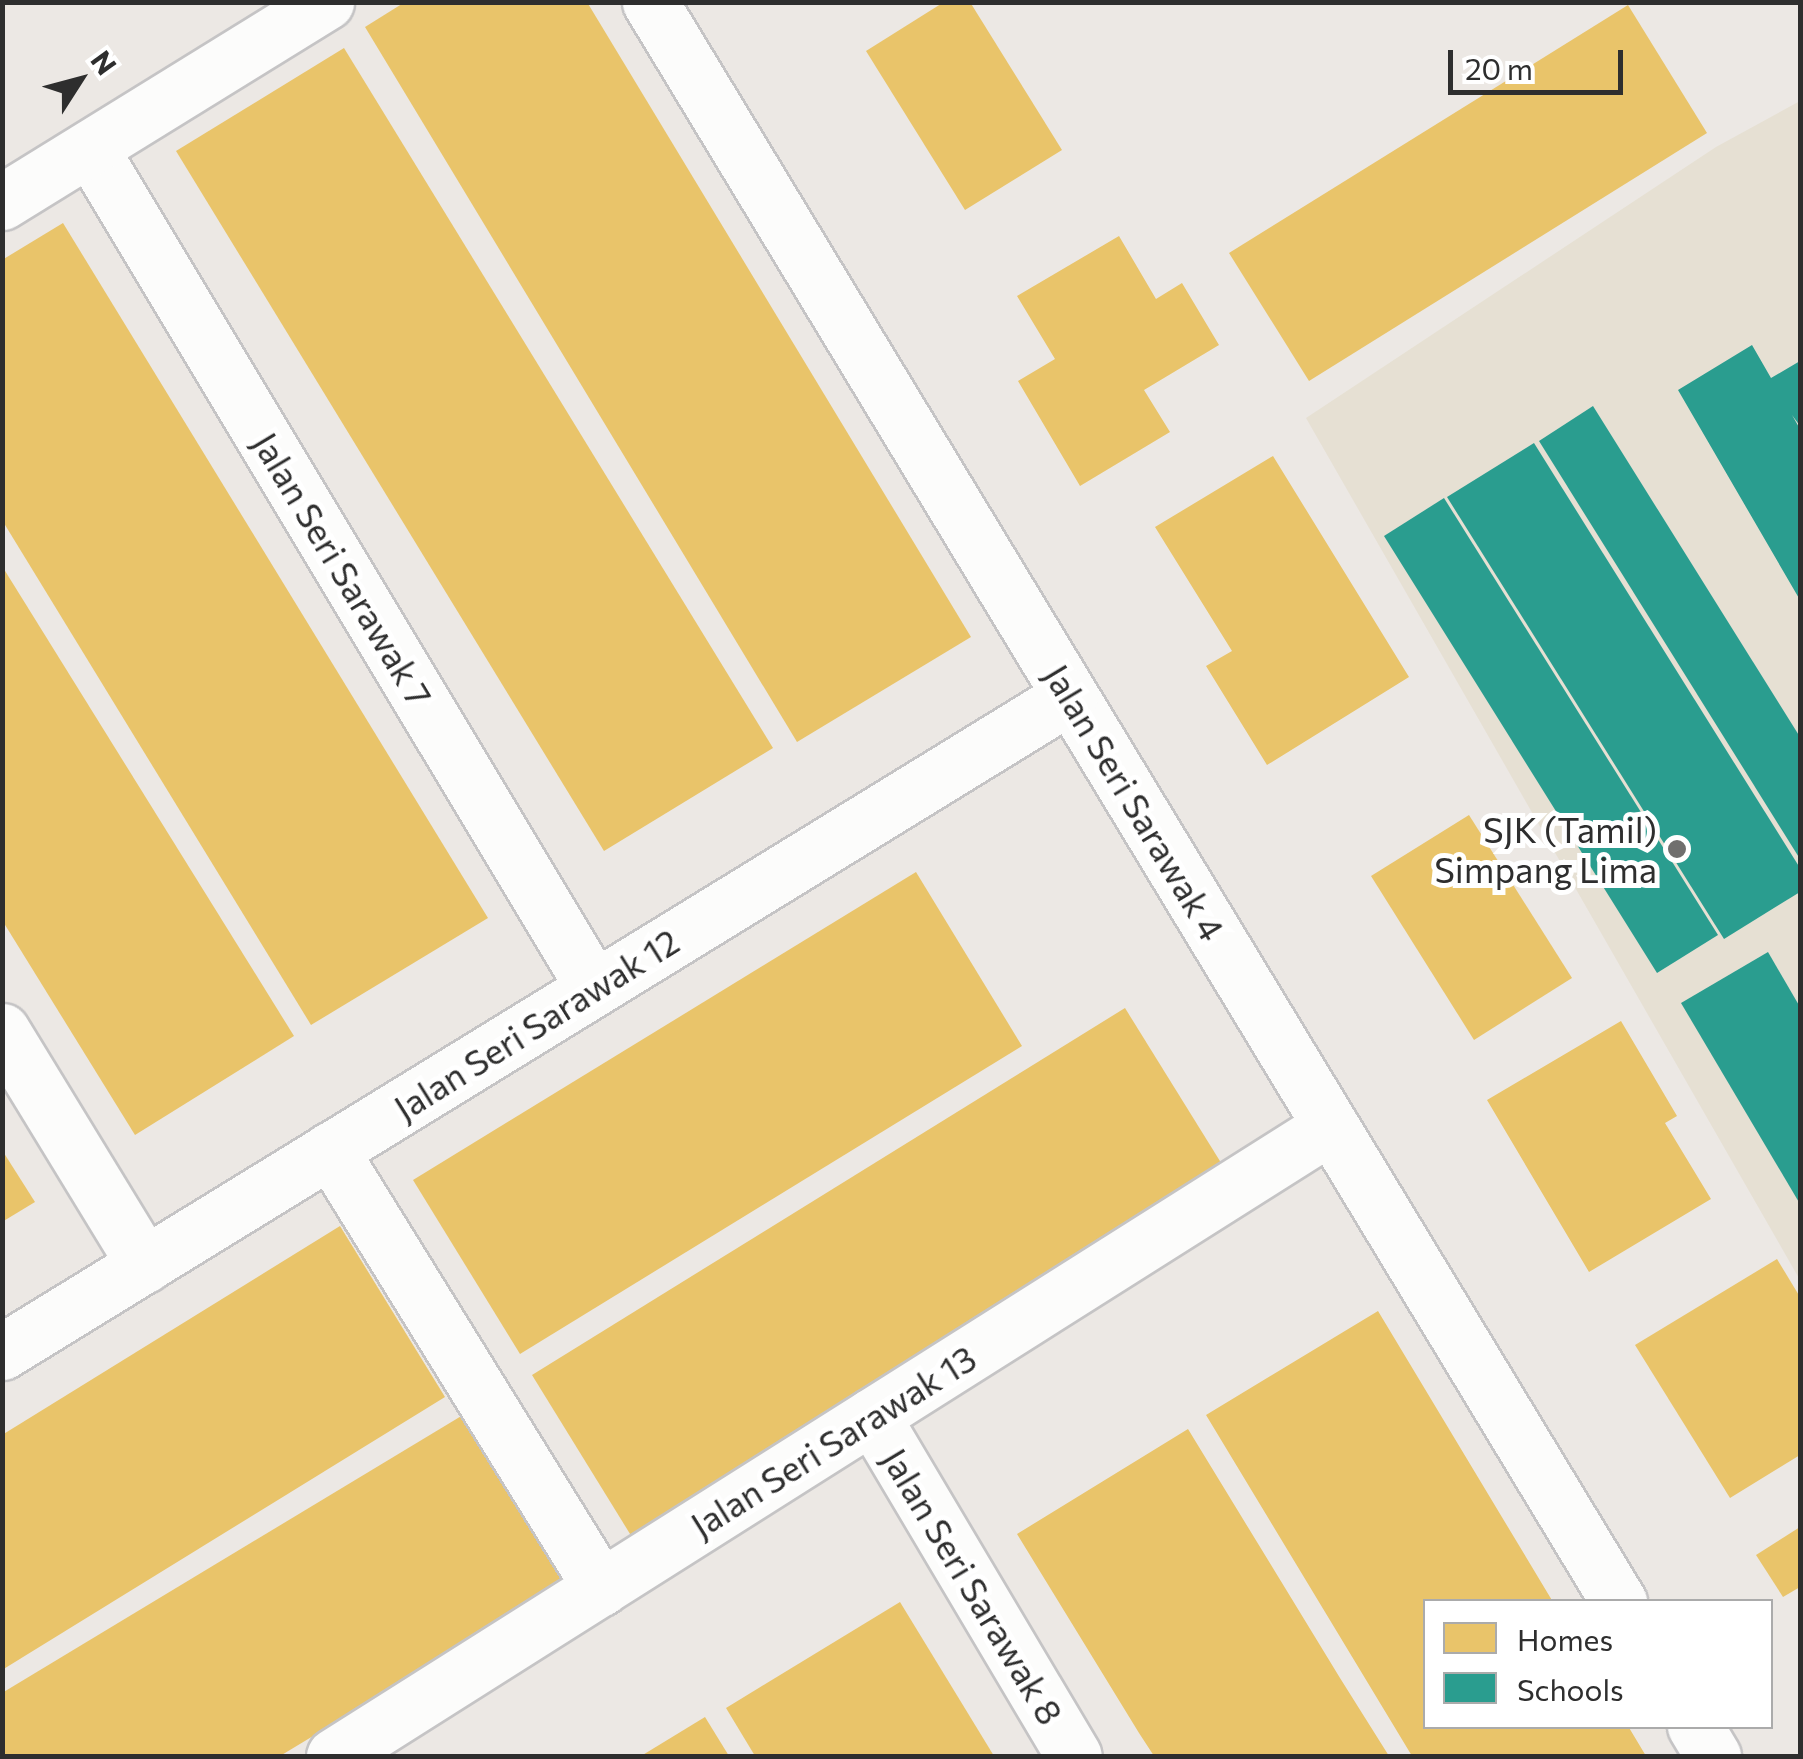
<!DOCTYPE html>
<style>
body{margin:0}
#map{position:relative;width:1803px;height:1759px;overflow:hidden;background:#ece8e4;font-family:Commissioner,sans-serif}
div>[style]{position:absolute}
.education>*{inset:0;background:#e6e0d3}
.homes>*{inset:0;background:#e9c46a}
.schools>*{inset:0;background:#2a9d8f}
.roads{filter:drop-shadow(2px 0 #c5c4c5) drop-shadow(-2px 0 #c5c4c5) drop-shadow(0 2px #c5c4c5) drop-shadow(0 -2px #c5c4c5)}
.street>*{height:55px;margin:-27.5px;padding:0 27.5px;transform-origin:27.5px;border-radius:27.5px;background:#fcfcfb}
.dots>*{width:28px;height:28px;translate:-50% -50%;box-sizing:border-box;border:5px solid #fff;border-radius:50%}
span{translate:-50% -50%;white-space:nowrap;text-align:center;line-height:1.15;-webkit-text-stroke:10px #fff;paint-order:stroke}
.street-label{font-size:35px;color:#2e2e2e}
.poi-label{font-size:35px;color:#2e2e2e}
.right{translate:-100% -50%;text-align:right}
.frame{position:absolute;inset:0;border:5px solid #2e2e2e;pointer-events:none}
.legend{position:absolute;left:1423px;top:1599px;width:350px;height:130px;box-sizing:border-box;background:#fff;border:2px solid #ababab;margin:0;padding:12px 18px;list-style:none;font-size:30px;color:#2e2e2e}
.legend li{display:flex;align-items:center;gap:20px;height:50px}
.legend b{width:50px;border:2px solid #ababab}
.north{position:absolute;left:30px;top:30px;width:100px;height:100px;-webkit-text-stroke:8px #fff;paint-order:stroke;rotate:54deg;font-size:28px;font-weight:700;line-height:40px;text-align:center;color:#2e2e2e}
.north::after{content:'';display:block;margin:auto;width:35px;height:45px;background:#2e2e2e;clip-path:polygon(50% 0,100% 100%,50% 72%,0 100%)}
.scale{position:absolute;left:1448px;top:50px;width:175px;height:45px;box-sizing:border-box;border:5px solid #2e2e2e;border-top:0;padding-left:12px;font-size:30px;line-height:35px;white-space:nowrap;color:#2e2e2e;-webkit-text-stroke:8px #fff;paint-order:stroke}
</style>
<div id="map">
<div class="education">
<i style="clip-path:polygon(1800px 101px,1800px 1280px,1306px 418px,1716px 147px)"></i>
</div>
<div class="homes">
<i style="clip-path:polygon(405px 2px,587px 2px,971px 637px,797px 742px,365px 27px)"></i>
<i style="clip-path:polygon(944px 2px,970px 2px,1062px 150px,965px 210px,866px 51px)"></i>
<i style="clip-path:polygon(1628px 5px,1707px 133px,1309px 381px,1229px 253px)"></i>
<i style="clip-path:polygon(344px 48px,773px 748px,604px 851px,176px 151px)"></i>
<i style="clip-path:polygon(63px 223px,488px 918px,311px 1025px,2px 520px,2px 260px)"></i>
<i style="clip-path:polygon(1119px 236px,1156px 299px,1182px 283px,1219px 345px,1144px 390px,1170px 432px,1080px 486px,1018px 381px,1055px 359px,1017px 296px)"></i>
<i style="clip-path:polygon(1273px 456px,1409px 677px,1267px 765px,1206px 666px,1232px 651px,1155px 527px)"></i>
<i style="clip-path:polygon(2px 566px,294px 1036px,135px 1135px,2px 920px)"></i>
<i style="clip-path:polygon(1469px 815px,1572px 978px,1474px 1040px,1371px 876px)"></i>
<i style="clip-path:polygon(916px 872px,1022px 1046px,520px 1354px,413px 1180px)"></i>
<i style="clip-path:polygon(1125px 1008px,1228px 1174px,635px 1542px,532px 1375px)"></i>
<i style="clip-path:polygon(1621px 1021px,1677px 1116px,1665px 1123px,1711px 1199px,1589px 1272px,1487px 1100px)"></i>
<i style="clip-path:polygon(2px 1150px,35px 1202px,2px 1222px)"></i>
<i style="clip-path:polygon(340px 1226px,445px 1397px,2px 1670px,2px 1435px)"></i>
<i style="clip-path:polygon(1777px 1259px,1800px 1297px,1800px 1455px,1730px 1498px,1635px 1345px)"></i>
<i style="clip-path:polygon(1378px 1311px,1553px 1602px,1426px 1602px,1426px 1726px,1628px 1726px,1646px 1756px,1412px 1756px,1206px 1415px)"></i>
<i style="clip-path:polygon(463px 1415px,565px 1584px,280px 1756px,2px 1756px,2px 1693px)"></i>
<i style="clip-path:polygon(1188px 1429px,1340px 1678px,1389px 1756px,1154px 1756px,1139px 1733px,1017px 1534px)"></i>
<i style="clip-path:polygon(1800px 1527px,1800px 1587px,1783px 1597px,1756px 1555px)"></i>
<i style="clip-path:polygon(900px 1602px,994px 1756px,755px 1756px,726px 1708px)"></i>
<i style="clip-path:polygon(705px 1717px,729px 1756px,641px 1756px)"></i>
</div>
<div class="schools">
<i style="clip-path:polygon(1752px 345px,1771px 378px,1800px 361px,1800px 426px,1792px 415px,1800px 429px,1800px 600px,1678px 390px)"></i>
<i style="clip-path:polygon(1593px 406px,1800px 737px,1800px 859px,1539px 441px)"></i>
<i style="clip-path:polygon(1534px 443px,1800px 868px,1800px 892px,1724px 939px,1447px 497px)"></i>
<i style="clip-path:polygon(1444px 498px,1718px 935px,1657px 973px,1384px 536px)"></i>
<i style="clip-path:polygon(1768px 952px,1800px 1007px,1800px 1204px,1681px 1003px)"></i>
</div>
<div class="roads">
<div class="street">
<i style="left:650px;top:2px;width:1871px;rotate:58.8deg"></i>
<i style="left:91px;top:150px;width:977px;rotate:59.03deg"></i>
<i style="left:2px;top:202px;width:381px;rotate:-31.7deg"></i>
<i style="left:2px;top:1031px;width:274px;rotate:58.6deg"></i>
<i style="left:330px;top:1150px;width:515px;rotate:58.25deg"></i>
<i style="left:2px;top:1352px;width:1253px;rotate:-31.56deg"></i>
<i style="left:872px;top:1416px;width:395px;rotate:59.3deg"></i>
<i style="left:1695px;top:1726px;width:35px;rotate:59deg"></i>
<i style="left:334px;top:1756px;width:1179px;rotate:-32.29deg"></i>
</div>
</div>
<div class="dots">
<i style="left:1677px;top:849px;background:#706f6e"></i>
</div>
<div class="street-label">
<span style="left:343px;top:569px;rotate:59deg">Jalan Seri Sarawak 7</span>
<span style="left:1135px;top:802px;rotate:59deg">Jalan Seri Sarawak 4</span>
<span style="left:536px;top:1024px;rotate:-32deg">Jalan Seri Sarawak 12</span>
<span style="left:833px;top:1441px;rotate:-32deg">Jalan Seri Sarawak 13</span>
<span style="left:973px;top:1586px;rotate:59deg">Jalan Seri Sarawak 8</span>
</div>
<div class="poi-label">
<span class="right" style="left:1657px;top:849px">SJK (Tamil)<br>Simpang Lima</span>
</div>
<div class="frame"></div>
<ul class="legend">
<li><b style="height:28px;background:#e9c46a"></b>Homes</li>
<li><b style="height:28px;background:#2a9d8f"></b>Schools</li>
</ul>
<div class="north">N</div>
<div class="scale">20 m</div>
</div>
